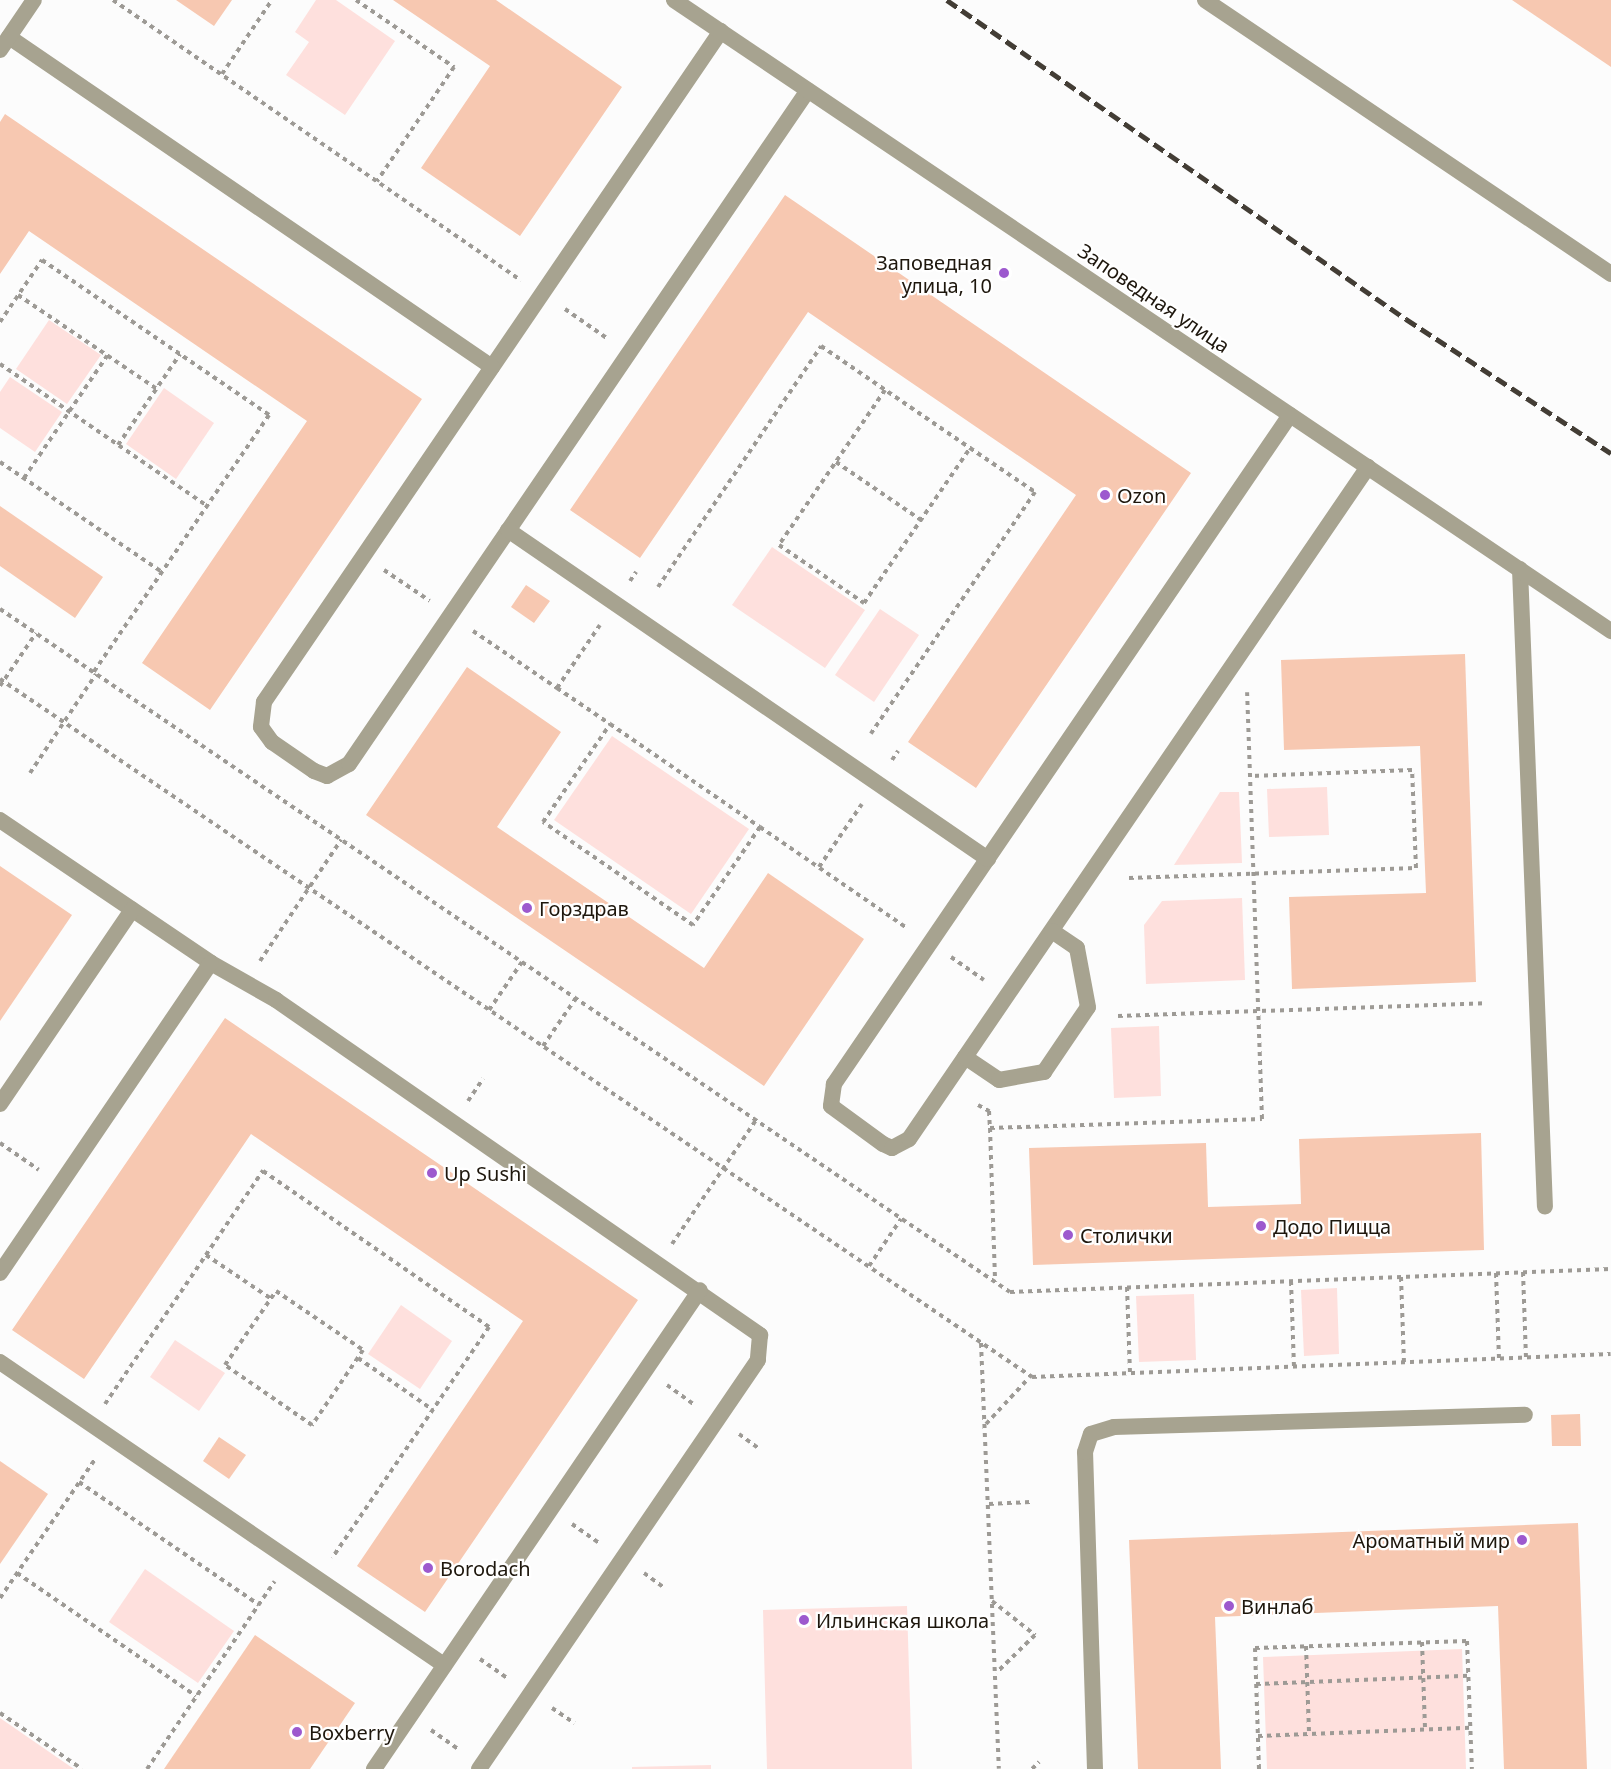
<!DOCTYPE html>
<meta charset="utf-8">
<style>
body{margin:0}
#map{position:relative;width:1611px;height:1769px;overflow:hidden;background:#fcfcfc;font-family:"Noto Sans",sans-serif}
div>[style]{position:absolute}
.green>*{inset:0;background:#fee0dd}
.building>*{inset:0;background:#f7c8b1}
.path>*{height:4px;margin-top:-2px;transform-origin:0;background:repeating-linear-gradient(90deg,#9d9a95 0 4.5px,transparent 0 9px)}
.service>*{height:16px;margin:-8px;padding:0 8px;transform-origin:8px;border-radius:8px;background:#a7a390}
.minor>*{height:16px;margin:-8px;padding:0 8px;transform-origin:8px;border-radius:8px;background:#a7a390}
.rail>*{height:4.5px;margin-top:-2.25px;transform-origin:0;background:repeating-linear-gradient(90deg,#433d35 0 12px,transparent 0 18px)}
.dots>*{width:16px;height:16px;translate:-50% -50%;box-sizing:border-box;border:3px solid #fff;border-radius:50%}
span{translate:-50% -50%;white-space:nowrap;text-align:center;line-height:1.15;-webkit-text-stroke:4.5px #fff;paint-order:stroke}
.poi-label{font-size:20px;color:#1e170d}
.right{translate:-100% -50%;text-align:right}
.left{translate:0 -50%;text-align:left}
.street-label{font-size:20px;color:#1e170d}
</style>
<div id="map">
<div class="green">
<i style="clip-path:polygon(316px 0,336px 0,395px 41px,345px 115px,286px 75px,309px 42px,295px 32px)"></i>
<i style="clip-path:polygon(49px 320px,101px 355px,67px 404px,16px 369px)"></i>
<i style="clip-path:polygon(10px 377px,62px 412px,35px 452px,0 428px,0 392px)"></i>
<i style="clip-path:polygon(164px 388px,214px 423px,176px 479px,126px 444px)"></i>
<i style="clip-path:polygon(772px 547px,865px 610px,825px 668px,732px 605px)"></i>
<i style="clip-path:polygon(880px 609px,919px 635px,874px 702px,835px 675px)"></i>
<i style="clip-path:polygon(612px 736px,749px 829px,691px 914px,554px 820px)"></i>
<i style="clip-path:polygon(1327px 787px,1329px 835px,1269px 837px,1267px 789px)"></i>
<i style="clip-path:polygon(1220px 792px,1239px 792px,1242px 863px,1174px 865px)"></i>
<i style="clip-path:polygon(1242px 898px,1245px 980px,1146px 984px,1144px 925px,1162px 901px)"></i>
<i style="clip-path:polygon(1159px 1026px,1161px 1096px,1114px 1098px,1111px 1028px)"></i>
<i style="clip-path:polygon(1337px 1288px,1339px 1354px,1304px 1356px,1301px 1290px)"></i>
<i style="clip-path:polygon(1194px 1294px,1196px 1360px,1139px 1362px,1136px 1296px)"></i>
<i style="clip-path:polygon(401px 1305px,452px 1341px,420px 1389px,368px 1354px)"></i>
<i style="clip-path:polygon(175px 1340px,225px 1373px,199px 1411px,150px 1377px)"></i>
<i style="clip-path:polygon(145px 1569px,234px 1631px,198px 1683px,109px 1622px)"></i>
<i style="clip-path:polygon(907px 1606px,912px 1769px,767px 1769px,763px 1610px)"></i>
<i style="clip-path:polygon(1462px 1649px,1466px 1769px,1267px 1769px,1263px 1657px)"></i>
<i style="clip-path:polygon(0 1718px,74px 1769px,0 1769px)"></i>
<i style="clip-path:polygon(711px 1765px,711px 1769px,632px 1769px,632px 1767px)"></i>
</div>
<div class="building">
<i style="clip-path:polygon(176px 0,232px 0,214px 26px)"></i>
<i style="clip-path:polygon(393px 0,496px 0,622px 87px,520px 236px,421px 168px,490px 66px)"></i>
<i style="clip-path:polygon(1512px 0,1611px 0,1611px 67px)"></i>
<i style="clip-path:polygon(5px 114px,422px 399px,210px 710px,142px 663px,307px 421px,29px 231px,0 274px,0 122px)"></i>
<i style="clip-path:polygon(785px 195px,1191px 473px,976px 788px,908px 742px,1076px 495px,808px 312px,640px 558px,570px 510px)"></i>
<i style="clip-path:polygon(0 506px,103px 577px,75px 618px,0 566px)"></i>
<i style="clip-path:polygon(526px 585px,550px 601px,534px 623px,511px 607px)"></i>
<i style="clip-path:polygon(1465px 654px,1476px 982px,1292px 989px,1289px 897px,1426px 893px,1420px 746px,1284px 750px,1281px 660px)"></i>
<i style="clip-path:polygon(467px 667px,561px 732px,497px 827px,704px 968px,768px 873px,864px 939px,764px 1086px,366px 815px)"></i>
<i style="clip-path:polygon(0 866px,72px 915px,0 1021px)"></i>
<i style="clip-path:polygon(225px 1018px,638px 1300px,425px 1612px,357px 1566px,523px 1321px,251px 1134px,84px 1379px,12px 1330px)"></i>
<i style="clip-path:polygon(1481px 1133px,1484px 1250px,1033px 1265px,1029px 1148px,1206px 1143px,1208px 1207px,1301px 1204px,1299px 1139px)"></i>
<i style="clip-path:polygon(1580px 1414px,1581px 1446px,1552px 1446px,1551px 1415px)"></i>
<i style="clip-path:polygon(219px 1437px,246px 1455px,229px 1479px,203px 1461px)"></i>
<i style="clip-path:polygon(0 1461px,48px 1494px,0 1564px)"></i>
<i style="clip-path:polygon(1578px 1523px,1587px 1769px,1504px 1769px,1498px 1606px,1215px 1617px,1221px 1769px,1138px 1769px,1129px 1540px)"></i>
<i style="clip-path:polygon(255px 1635px,355px 1703px,310px 1769px,164px 1769px)"></i>
</div>
<div class="path">
<i style="left:113px;top:0;width:495px;rotate:34.5deg"></i>
<i style="left:356px;top:0;width:119px;rotate:34.4deg"></i>
<i style="left:454px;top:67px;width:138px;rotate:124deg"></i>
<i style="left:222px;top:74px;width:89px;rotate:-56deg"></i>
<i style="left:18px;top:295px;width:168px;rotate:34.1deg"></i>
<i style="left:565px;top:309px;width:52px;rotate:34.9deg"></i>
<i style="left:0;top:322px;width:75px;rotate:-55.9deg"></i>
<i style="left:42px;top:260px;width:275px;rotate:34.3deg"></i>
<i style="left:269px;top:415px;width:311px;rotate:124.3deg"></i>
<i style="left:0;top:364px;width:251px;rotate:34.4deg"></i>
<i style="left:885px;top:390px;width:188px;rotate:124.4deg"></i>
<i style="left:779px;top:545px;width:103px;rotate:34.3deg"></i>
<i style="left:864px;top:603px;width:188px;rotate:-55.6deg"></i>
<i style="left:118px;top:445px;width:110px;rotate:-55.7deg"></i>
<i style="left:0;top:462px;width:196px;rotate:34.2deg"></i>
<i style="left:836px;top:462px;width:103px;rotate:34.3deg"></i>
<i style="left:24px;top:478px;width:148px;rotate:-55.8deg"></i>
<i style="left:384px;top:570px;width:55px;rotate:34deg"></i>
<i style="left:630px;top:581px;width:11px;rotate:-56deg"></i>
<i style="left:658px;top:587px;width:291px;rotate:-55.9deg"></i>
<i style="left:821px;top:346px;width:181px;rotate:34.4deg"></i>
<i style="left:970px;top:448px;width:78px;rotate:34.1deg"></i>
<i style="left:1035px;top:492px;width:292px;rotate:124.2deg"></i>
<i style="left:0;top:609px;width:1219px;rotate:34.07deg"></i>
<i style="left:1010px;top:1292px;width:601px;rotate:-2.19deg"></i>
<i style="left:473px;top:631px;width:102px;rotate:34.2deg"></i>
<i style="left:557px;top:688px;width:64px;rotate:34.2deg"></i>
<i style="left:610px;top:724px;width:182px;rotate:34.5deg"></i>
<i style="left:760px;top:827px;width:119px;rotate:124.4deg"></i>
<i style="left:693px;top:925px;width:182px;rotate:-145.5deg"></i>
<i style="left:543px;top:822px;width:119px;rotate:-55.6deg"></i>
<i style="left:0;top:679px;width:1246px;rotate:34.07deg"></i>
<i style="left:1032px;top:1377px;width:579px;rotate:-2.27deg"></i>
<i style="left:0;top:686px;width:64px;rotate:-55.8deg"></i>
<i style="left:557px;top:688px;width:76px;rotate:-55.7deg"></i>
<i style="left:892px;top:760px;width:11px;rotate:-56deg"></i>
<i style="left:30px;top:773px;width:119px;rotate:-56.3deg"></i>
<i style="left:760px;top:827px;width:178px;rotate:34.5deg"></i>
<i style="left:819px;top:867px;width:76px;rotate:-55.7deg"></i>
<i style="left:1129px;top:878px;width:287px;rotate:-2deg"></i>
<i style="left:1416px;top:868px;width:98px;rotate:-92.3deg"></i>
<i style="left:1412px;top:770px;width:162px;rotate:177.9deg"></i>
<i style="left:951px;top:957px;width:40px;rotate:34.9deg"></i>
<i style="left:260px;top:961px;width:146px;rotate:-56.2deg"></i>
<i style="left:489px;top:1010px;width:58px;rotate:-55.5deg"></i>
<i style="left:1118px;top:1016px;width:367px;rotate:-2deg"></i>
<i style="left:543px;top:1046px;width:58px;rotate:-55.5deg"></i>
<i style="left:468px;top:1101px;width:27px;rotate:-56deg"></i>
<i style="left:978px;top:1105px;width:13px;rotate:29deg"></i>
<i style="left:989px;top:1111px;width:17px;rotate:87deg"></i>
<i style="left:990px;top:1128px;width:272px;rotate:-1.9deg"></i>
<i style="left:1262px;top:1119px;width:427px;rotate:-92deg"></i>
<i style="left:990px;top:1128px;width:154px;rotate:88.1deg"></i>
<i style="left:0;top:1143px;width:47px;rotate:34.7deg"></i>
<i style="left:672px;top:1244px;width:150px;rotate:-55.9deg"></i>
<i style="left:206px;top:1255px;width:77px;rotate:33.9deg"></i>
<i style="left:869px;top:1266px;width:57px;rotate:-55.8deg"></i>
<i style="left:1523px;top:1272px;width:86px;rotate:88deg"></i>
<i style="left:1496px;top:1273px;width:86px;rotate:88deg"></i>
<i style="left:1401px;top:1277px;width:86px;rotate:88deg"></i>
<i style="left:1291px;top:1281px;width:86px;rotate:88deg"></i>
<i style="left:1127px;top:1287px;width:86px;rotate:88deg"></i>
<i style="left:276px;top:1291px;width:105px;rotate:34.1deg"></i>
<i style="left:363px;top:1350px;width:91px;rotate:124.2deg"></i>
<i style="left:312px;top:1425px;width:106px;rotate:-145.4deg"></i>
<i style="left:225px;top:1365px;width:90px;rotate:-55.4deg"></i>
<i style="left:981px;top:1343px;width:426px;rotate:87.6deg"></i>
<i style="left:358px;top:1358px;width:91px;rotate:34.7deg"></i>
<i style="left:667px;top:1385px;width:34px;rotate:36deg"></i>
<i style="left:105px;top:1404px;width:282px;rotate:-55.9deg"></i>
<i style="left:263px;top:1171px;width:275px;rotate:34.6deg"></i>
<i style="left:489px;top:1327px;width:279px;rotate:124.2deg"></i>
<i style="left:986px;top:1424px;width:59px;rotate:-47.1deg"></i>
<i style="left:739px;top:1434px;width:26px;rotate:36deg"></i>
<i style="left:79px;top:1482px;width:218px;rotate:34.3deg"></i>
<i style="left:989px;top:1504px;width:41px;rotate:-2.8deg"></i>
<i style="left:572px;top:1524px;width:35px;rotate:35deg"></i>
<i style="left:17px;top:1573px;width:217px;rotate:34.5deg"></i>
<i style="left:644px;top:1573px;width:26px;rotate:36deg"></i>
<i style="left:0;top:1598px;width:168px;rotate:-55.6deg"></i>
<i style="left:992px;top:1601px;width:55px;rotate:38.3deg"></i>
<i style="left:1035px;top:1635px;width:54px;rotate:135.7deg"></i>
<i style="left:1422px;top:1642px;width:87px;rotate:88deg"></i>
<i style="left:1306px;top:1646px;width:88px;rotate:88deg"></i>
<i style="left:480px;top:1659px;width:35px;rotate:35deg"></i>
<i style="left:1256px;top:1684px;width:212px;rotate:-2.2deg"></i>
<i style="left:552px;top:1708px;width:27px;rotate:34deg"></i>
<i style="left:0;top:1713px;width:99px;rotate:34.3deg"></i>
<i style="left:431px;top:1730px;width:35px;rotate:35deg"></i>
<i style="left:1258px;top:1736px;width:212px;rotate:-2.2deg"></i>
<i style="left:147px;top:1769px;width:227px;rotate:-55.8deg"></i>
<i style="left:1032px;top:1769px;width:10px;rotate:-45deg"></i>
<i style="left:1259px;top:1769px;width:121px;rotate:-91.9deg"></i>
<i style="left:1255px;top:1648px;width:212px;rotate:-1.9deg"></i>
<i style="left:1467px;top:1641px;width:128px;rotate:87.8deg"></i>
</div>
<div class="service">
<i style="left:1205px;top:0;width:490px;rotate:34deg"></i>
<i style="left:721px;top:31px;width:812px;rotate:124.26deg"></i>
<i style="left:264px;top:702px;width:25px;rotate:97deg"></i>
<i style="left:261px;top:727px;width:19px;rotate:54deg"></i>
<i style="left:272px;top:742px;width:51px;rotate:34.6deg"></i>
<i style="left:314px;top:771px;width:14px;rotate:21deg"></i>
<i style="left:327px;top:776px;width:25px;rotate:-29deg"></i>
<i style="left:349px;top:764px;width:815px;rotate:-55.74deg"></i>
<i style="left:9px;top:37px;width:585px;rotate:34.34deg"></i>
<i style="left:0;top:50px;width:60px;rotate:-55.8deg"></i>
<i style="left:1290px;top:415px;width:810px;rotate:124.28deg"></i>
<i style="left:834px;top:1084px;width:22px;rotate:98deg"></i>
<i style="left:831px;top:1106px;width:64px;rotate:36.2deg"></i>
<i style="left:883px;top:1144px;width:10px;rotate:24deg"></i>
<i style="left:892px;top:1148px;width:19px;rotate:-28deg"></i>
<i style="left:909px;top:1139px;width:814px;rotate:-55.67deg"></i>
<i style="left:508px;top:530px;width:582px;rotate:34.43deg"></i>
<i style="left:1520px;top:569px;width:638px;rotate:87.76deg"></i>
<i style="left:0;top:820px;width:255px;rotate:34.1deg"></i>
<i style="left:211px;top:963px;width:75px;rotate:29.6deg"></i>
<i style="left:276px;top:1000px;width:589px;rotate:34.69deg"></i>
<i style="left:760px;top:1335px;width:25px;rotate:95deg"></i>
<i style="left:758px;top:1360px;width:495px;rotate:124.3deg"></i>
<i style="left:965px;top:1057px;width:41px;rotate:34.1deg"></i>
<i style="left:999px;top:1080px;width:46px;rotate:-10.1deg"></i>
<i style="left:1044px;top:1072px;width:78px;rotate:-55.9deg"></i>
<i style="left:1088px;top:1007px;width:60px;rotate:-100.6deg"></i>
<i style="left:1077px;top:948px;width:30px;rotate:-146deg"></i>
<i style="left:0;top:1104px;width:235px;rotate:-55.8deg"></i>
<i style="left:0;top:1273px;width:375px;rotate:-55.8deg"></i>
<i style="left:0;top:1362px;width:538px;rotate:34.31deg"></i>
<i style="left:374px;top:1769px;width:579px;rotate:-55.76deg"></i>
<i style="left:1095px;top:1769px;width:317px;rotate:-91.8deg"></i>
<i style="left:1085px;top:1452px;width:19px;rotate:-72deg"></i>
<i style="left:1091px;top:1434px;width:24px;rotate:-17deg"></i>
<i style="left:1114px;top:1427px;width:411px;rotate:-1.7deg"></i>
</div>
<div class="minor">
<i style="left:674px;top:0;width:1130px;rotate:33.96deg"></i>
</div>
<div class="rail">
<i style="left:947px;top:0;width:559px;rotate:34.8deg"></i>
<i style="left:1406px;top:319px;width:245px;rotate:33.2deg"></i>
</div>
<div class="dots">
<i style="left:1004px;top:273px;background:#9d59ce"></i>
<i style="left:1105px;top:495px;background:#9d59ce"></i>
<i style="left:527px;top:908px;background:#9d59ce"></i>
<i style="left:432px;top:1173px;background:#9d59ce"></i>
<i style="left:1261px;top:1226px;background:#9d59ce"></i>
<i style="left:1068px;top:1235px;background:#9d59ce"></i>
<i style="left:1522px;top:1540px;background:#9d59ce"></i>
<i style="left:428px;top:1568px;background:#9d59ce"></i>
<i style="left:1229px;top:1606px;background:#9d59ce"></i>
<i style="left:804px;top:1620px;background:#9d59ce"></i>
<i style="left:297px;top:1732px;background:#9d59ce"></i>
</div>
<div class="poi-label">
<span class="right" style="left:992px;top:274px">Заповедная<br>улица, 10</span>
<span class="left" style="left:1117px;top:495px">Ozon</span>
<span class="left" style="left:539px;top:908px">Горздрав</span>
<span class="left" style="left:444px;top:1173px">Up Sushi</span>
<span class="left" style="left:1273px;top:1226px">Додо Пицца</span>
<span class="left" style="left:1080px;top:1235px">Столички</span>
<span class="right" style="left:1510px;top:1540px">Ароматный мир</span>
<span class="left" style="left:440px;top:1568px">Borodach</span>
<span class="left" style="left:1241px;top:1606px">Винлаб</span>
<span class="left" style="left:816px;top:1620px">Ильинская школа</span>
<span class="left" style="left:309px;top:1732px">Boxberry</span>
</div>
<div class="street-label">
<span style="left:1154px;top:298px;rotate:34deg">Заповедная улица</span>
</div>
</div>
